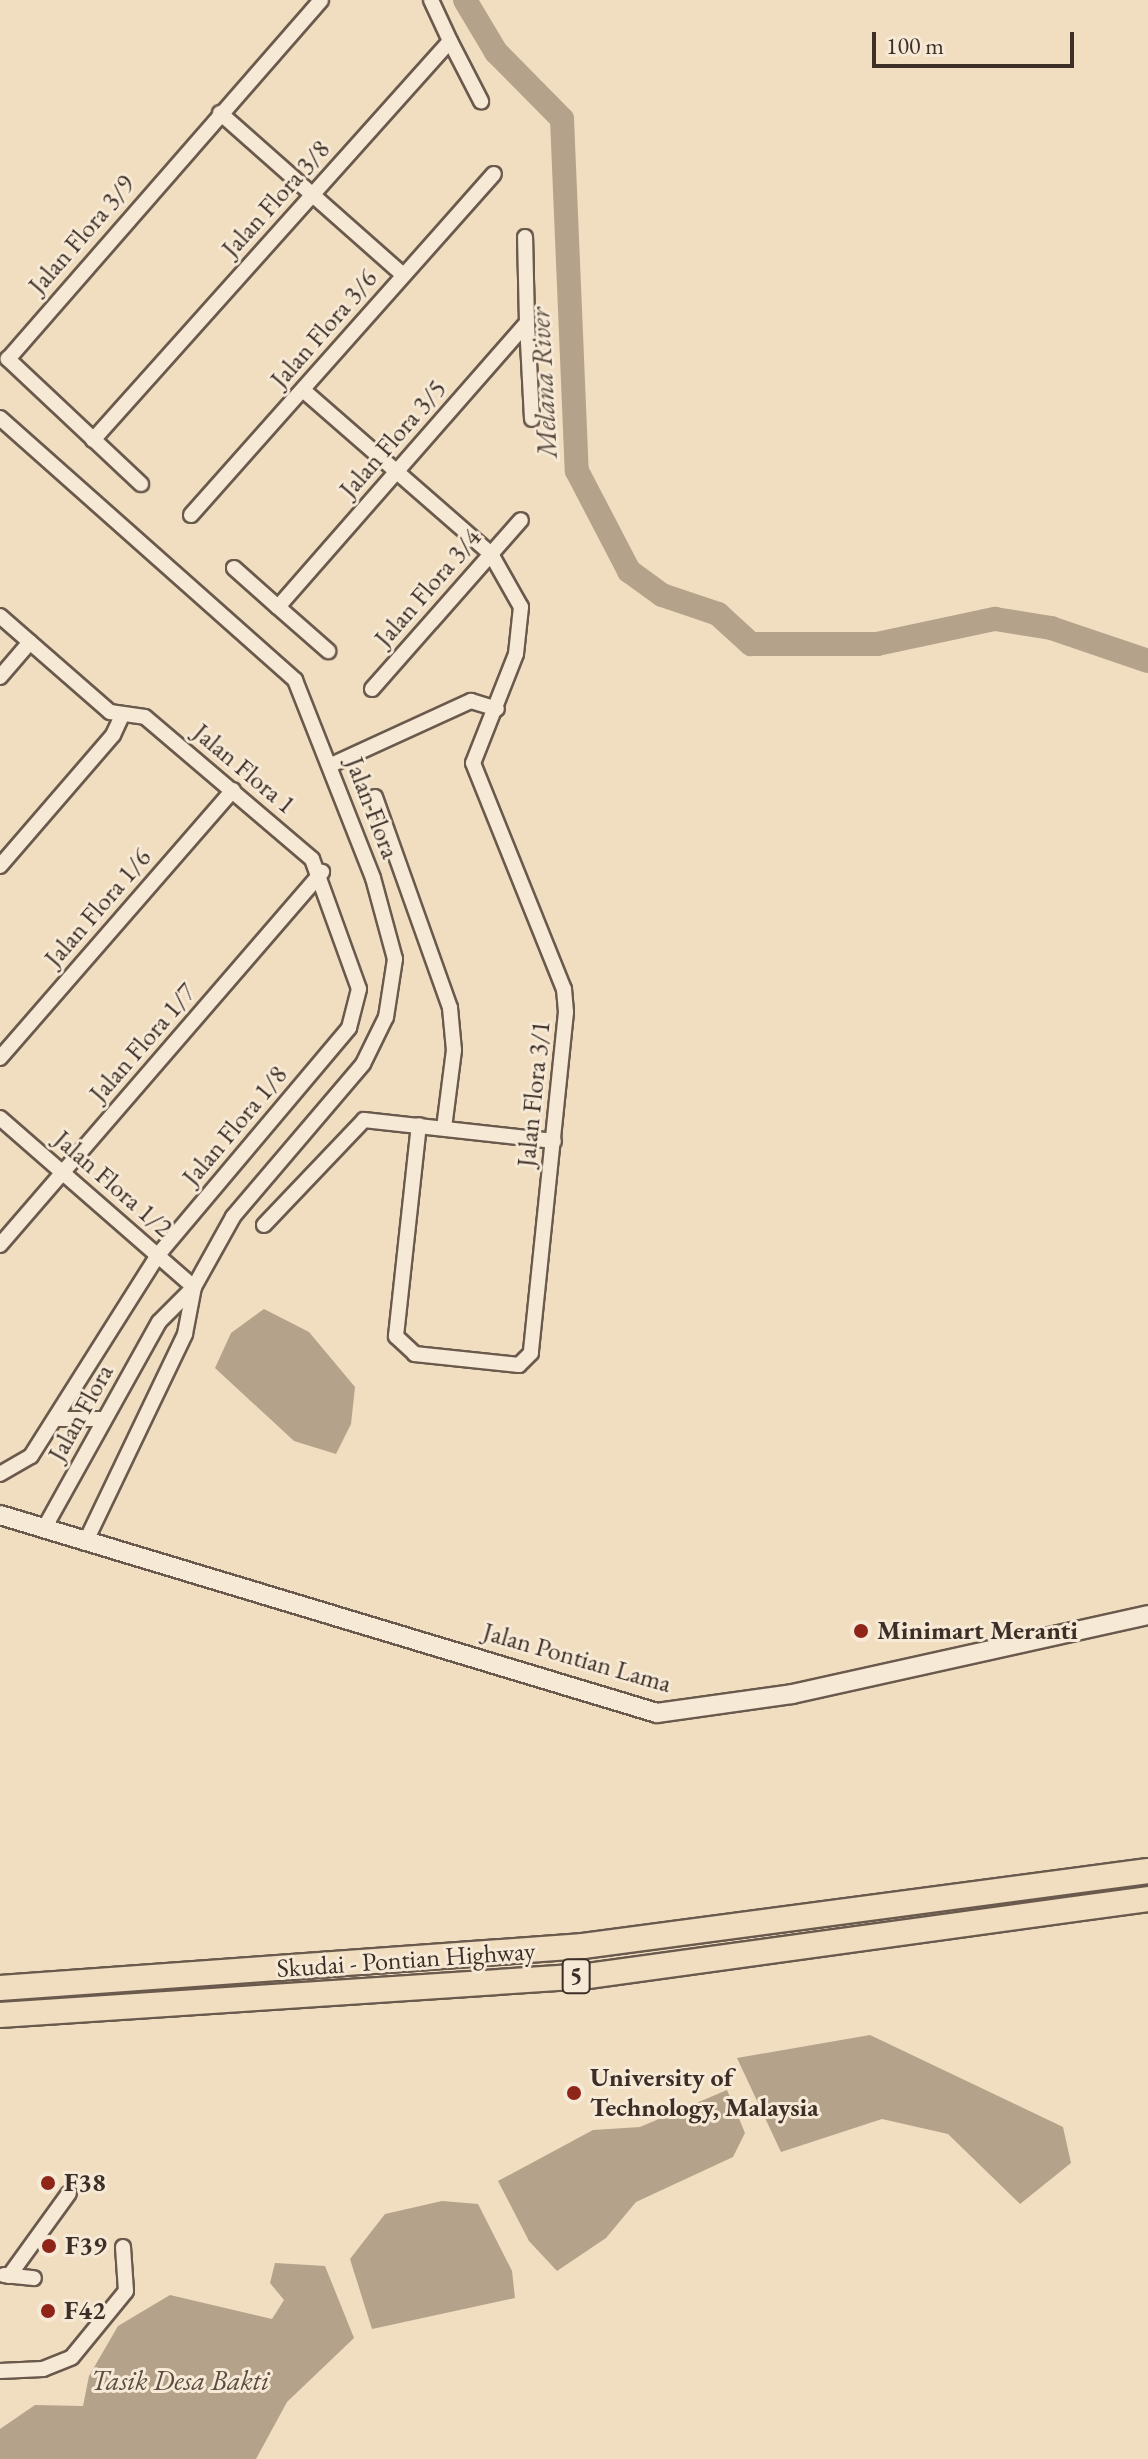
<!DOCTYPE html>
<style>
body{margin:0}
#map{position:relative;width:1148px;height:2459px;overflow:hidden;background:#f1ddbf;font-family:"EB Garamond",serif}
div>[style]{position:absolute}
.water>*{inset:0;background:#b4a28b}
.river>*{height:24px;margin:-12px;padding:0 12px;transform-origin:12px;border-radius:12px;background:#b4a28b}
.roads{filter:drop-shadow(2px 0 #6a5a4d) drop-shadow(-2px 0 #6a5a4d) drop-shadow(0 2px #6a5a4d) drop-shadow(0 -2px #6a5a4d)}
.minor>*{height:14px;margin:-7px;padding:0 7px;transform-origin:7px;border-radius:7px;background:#f6e9d5}
.tertiary>*{height:18px;margin:-9px;padding:0 9px;transform-origin:9px;border-radius:9px;background:#f6e9d5}
.trunk>*{height:24px;margin:-12px;padding:0 12px;transform-origin:12px;border-radius:12px;background:#f1ddbf}
.dots>*{width:22px;height:22px;translate:-50% -50%;box-sizing:border-box;border:4px solid #f6e9d5;border-radius:50%}
span{translate:-50% -50%;white-space:nowrap;text-align:center;line-height:1.15;-webkit-text-stroke:6px #f6e9d5;paint-order:stroke}
.shield-label span{padding:2px 6px;background:#f6e9d5;border:2px solid;border-radius:6px;-webkit-text-stroke-width:0}
.shield-label{font-size:24px;color:#3d2e27;font-weight:700}
.street-label{font-size:26px;color:#3d2e27}
.poi-label{font-size:26px;color:#3d2e27;font-weight:700}
.left{translate:0 -50%;text-align:left}
.water-label{font-size:28px;color:#5b4b40;font-style:italic}
.scale{position:absolute;left:872px;top:32px;width:202px;height:36px;box-sizing:border-box;border:4px solid #3d2e27;border-top:0;padding-left:10px;font-size:24px;line-height:28px;white-space:nowrap;color:#3d2e27;-webkit-text-stroke:6px #f6e9d5;paint-order:stroke}
</style>
<div id="map">
<div class="water">
<i style="clip-path:polygon(264px 1309px,309px 1332px,355px 1387px,351px 1424px,336px 1454px,294px 1441px,215px 1368px,231px 1333px)"></i>
<i style="clip-path:polygon(870px 2035px,1063px 2127px,1071px 2163px,1020px 2204px,948px 2134px,882px 2119px,781px 2152px,737px 2058px)"></i>
<i style="clip-path:polygon(727px 2090px,745px 2133px,733px 2157px,636px 2202px,606px 2238px,557px 2271px,529px 2241px,498px 2181px,593px 2130px,640px 2127px)"></i>
<i style="clip-path:polygon(442px 2201px,478px 2204px,512px 2271px,515px 2298px,372px 2329px,350px 2259px,385px 2214px)"></i>
<i style="clip-path:polygon(275px 2263px,325px 2266px,354px 2338px,287px 2402px,256px 2459px,0 2459px,0 2429px,35px 2405px,83px 2406px,89px 2376px,118px 2326px,170px 2295px,272px 2319px,284px 2300px,270px 2283px)"></i>
</div>
<div class="river">
<i style="left:465px;top:0;width:61px;rotate:59.2deg"></i>
<i style="left:496px;top:52px;width:94px;rotate:45.4deg"></i>
<i style="left:562px;top:119px;width:352px;rotate:87.6deg"></i>
<i style="left:577px;top:471px;width:113px;rotate:62.5deg"></i>
<i style="left:629px;top:571px;width:41px;rotate:36deg"></i>
<i style="left:662px;top:595px;width:59px;rotate:18.7deg"></i>
<i style="left:718px;top:614px;width:45px;rotate:42.3deg"></i>
<i style="left:751px;top:644px;width:126px"></i>
<i style="left:877px;top:644px;width:121px;rotate:-12deg"></i>
<i style="left:995px;top:619px;width:57px;rotate:9.1deg"></i>
<i style="left:1051px;top:628px;width:102px;rotate:18.8deg"></i>
</div>
<div class="roads">
<div class="minor">
<i style="left:431px;top:0;width:45px;rotate:65.1deg"></i>
<i style="left:220px;top:113px;width:244px;rotate:41.5deg"></i>
<i style="left:527px;top:323px;width:96px;rotate:87deg"></i>
<i style="left:303px;top:390px;width:249px;rotate:41.1deg"></i>
<i style="left:491px;top:554px;width:61px;rotate:60.5deg"></i>
<i style="left:521px;top:607px;width:47px;rotate:96.1deg"></i>
<i style="left:516px;top:654px;width:117px;rotate:111.5deg"></i>
<i style="left:473px;top:763px;width:244px;rotate:68.1deg"></i>
<i style="left:564px;top:989px;width:23px;rotate:85deg"></i>
<i style="left:566px;top:1012px;width:343px;rotate:95.9deg"></i>
<i style="left:531px;top:1353px;width:17px;rotate:135deg"></i>
<i style="left:519px;top:1365px;width:105px;rotate:-174deg"></i>
<i style="left:415px;top:1354px;width:26px;rotate:-137deg"></i>
<i style="left:396px;top:1336px;width:212px;rotate:-83.8deg"></i>
<i style="left:0;top:418px;width:395px;rotate:41.6deg"></i>
<i style="left:295px;top:680px;width:213px;rotate:68.5deg"></i>
<i style="left:373px;top:878px;width:84px;rotate:74.8deg"></i>
<i style="left:395px;top:959px;width:59px;rotate:98.8deg"></i>
<i style="left:386px;top:1017px;width:52px;rotate:116.1deg"></i>
<i style="left:363px;top:1064px;width:201px;rotate:130.4deg"></i>
<i style="left:233px;top:1217px;width:80px;rotate:119.1deg"></i>
<i style="left:194px;top:1287px;width:49px;rotate:135deg"></i>
<i style="left:159px;top:1322px;width:237px;rotate:119.1deg"></i>
<i style="left:93px;top:440px;width:535px;rotate:-48.18deg"></i>
<i style="left:450px;top:41px;width:68px;rotate:62.7deg"></i>
<i style="left:141px;top:484px;width:183px;rotate:-136.8deg"></i>
<i style="left:8px;top:359px;width:476px;rotate:-48.9deg"></i>
<i style="left:191px;top:515px;width:456px;rotate:-48.4deg"></i>
<i style="left:234px;top:568px;width:59px;rotate:41.6deg"></i>
<i style="left:278px;top:607px;width:378px;rotate:-48.8deg"></i>
<i style="left:527px;top:323px;width:86px;rotate:-91.3deg"></i>
<i style="left:278px;top:607px;width:67px;rotate:41.3deg"></i>
<i style="left:0;top:616px;width:146px;rotate:41.1deg"></i>
<i style="left:110px;top:712px;width:35px;rotate:8deg"></i>
<i style="left:145px;top:717px;width:219px;rotate:40.4deg"></i>
<i style="left:312px;top:859px;width:138px;rotate:70.1deg"></i>
<i style="left:359px;top:989px;width:40px;rotate:104.4deg"></i>
<i style="left:349px;top:1028px;width:297px;rotate:130.1deg"></i>
<i style="left:158px;top:1255px;width:238px;rotate:122.3deg"></i>
<i style="left:31px;top:1456px;width:36px;rotate:150deg"></i>
<i style="left:0;top:677px;width:46px;rotate:-49.4deg"></i>
<i style="left:372px;top:689px;width:225px;rotate:-48.6deg"></i>
<i style="left:331px;top:765px;width:154px;rotate:-24.6deg"></i>
<i style="left:471px;top:701px;width:27px;rotate:17deg"></i>
<i style="left:375px;top:797px;width:224px;rotate:70.4deg"></i>
<i style="left:450px;top:1008px;width:42px;rotate:84.6deg"></i>
<i style="left:454px;top:1050px;width:79px;rotate:97.3deg"></i>
<i style="left:0;top:866px;width:173px;rotate:-49.2deg"></i>
<i style="left:113px;top:735px;width:23px;rotate:-65deg"></i>
<i style="left:0;top:1058px;width:355px;rotate:-49deg"></i>
<i style="left:0;top:1118px;width:257px;rotate:41.1deg"></i>
<i style="left:264px;top:1225px;width:145px;rotate:-46.4deg"></i>
<i style="left:364px;top:1120px;width:191px;rotate:6.3deg"></i>
<i style="left:0;top:1245px;width:493px;rotate:-49.2deg"></i>
<i style="left:59px;top:1419px;width:44px"></i>
<i style="left:85px;top:1543px;width:232px;rotate:-64.4deg"></i>
<i style="left:185px;top:1334px;width:48px;rotate:-79.2deg"></i>
<i style="left:4px;top:2275px;width:30px;rotate:6deg"></i>
<i style="left:9px;top:2276px;width:102px;rotate:-54.1deg"></i>
<i style="left:0;top:2371px;width:43px;rotate:-2.7deg"></i>
<i style="left:43px;top:2369px;width:31px;rotate:-22deg"></i>
<i style="left:72px;top:2357px;width:85px;rotate:-50.7deg"></i>
<i style="left:126px;top:2291px;width:44px;rotate:-93.9deg"></i>
</div>
<div class="tertiary">
<i style="left:0;top:1515px;width:686px;rotate:16.77deg"></i>
<i style="left:657px;top:1713px;width:136px;rotate:-8deg"></i>
<i style="left:792px;top:1694px;width:365px;rotate:-12.5deg"></i>
</div>
<div class="trunk">
<i style="left:0;top:1988px;width:585px;rotate:-4.12deg"></i>
<i style="left:583px;top:1946px;width:570px;rotate:-7.56deg"></i>
<i style="left:0;top:2015px;width:589px;rotate:-3.79deg"></i>
<i style="left:588px;top:1976px;width:565px;rotate:-7.83deg"></i>
</div>
</div>
<div class="dots">
<i style="left:861px;top:1631px;background:#8f2418"></i>
<i style="left:574px;top:2093px;background:#8f2418"></i>
<i style="left:48px;top:2183px;background:#8f2418"></i>
<i style="left:49px;top:2246px;background:#8f2418"></i>
<i style="left:48px;top:2311px;background:#8f2418"></i>
</div>
<div class="shield-label">
<span style="left:576px;top:1976px">5</span>
</div>
<div class="street-label">
<span style="left:276px;top:199px;rotate:-48deg">Jalan Flora 3/8</span>
<span style="left:82px;top:235px;rotate:-49deg">Jalan Flora 3/9</span>
<span style="left:324px;top:329px;rotate:-49deg">Jalan Flora 3/6</span>
<span style="left:393px;top:439px;rotate:-49deg">Jalan Flora 3/5</span>
<span style="left:428px;top:588px;rotate:-49deg">Jalan Flora 3/4</span>
<span style="left:244px;top:769px;rotate:40deg">Jalan Flora 1</span>
<span style="left:372px;top:808px;rotate:69deg">Jalan Flora</span>
<span style="left:98px;top:908px;rotate:-49deg">Jalan Flora 1/6</span>
<span style="left:143px;top:1043px;rotate:-49deg">Jalan Flora 1/7</span>
<span style="left:534px;top:1094px;rotate:-84deg">Jalan Flora 3/1</span>
<span style="left:235px;top:1126px;rotate:-50deg">Jalan Flora 1/8</span>
<span style="left:113px;top:1184px;rotate:41deg">Jalan Flora 1/2</span>
<span style="left:81px;top:1413px;rotate:-61deg">Jalan Flora</span>
<span style="left:577px;top:1658px;rotate:16deg">Jalan Pontian Lama</span>
<span style="left:406px;top:1960px;rotate:-4deg">Skudai - Pontian Highway</span>
</div>
<div class="poi-label">
<span class="left" style="left:877px;top:1631px">Minimart Meranti</span>
<span class="left" style="left:590px;top:2093px">University of<br>Technology, Malaysia</span>
<span class="left" style="left:64px;top:2183px">F38</span>
<span class="left" style="left:65px;top:2246px">F39</span>
<span class="left" style="left:64px;top:2311px">F42</span>
</div>
<div class="water-label">
<span style="left:543px;top:383px;rotate:-93deg">Melana River</span>
<span style="left:180px;top:2380px">Tasik Desa Bakti</span>
</div>
<div class="scale">100 m</div>
</div>
